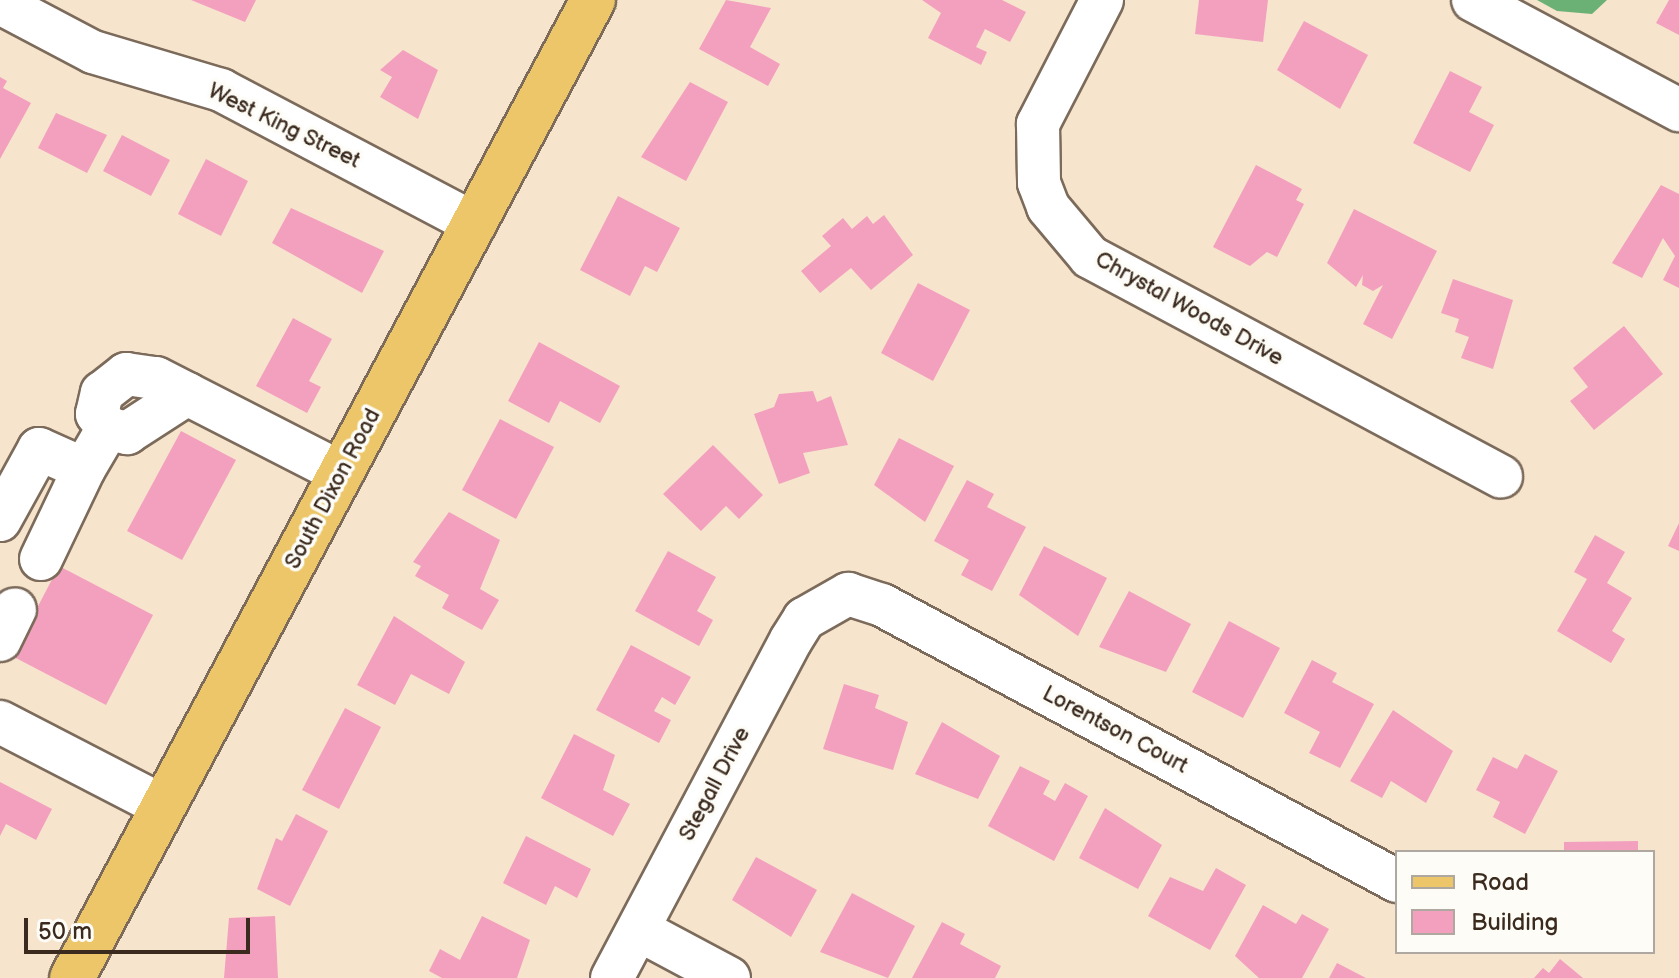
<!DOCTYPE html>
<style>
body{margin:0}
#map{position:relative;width:1679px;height:978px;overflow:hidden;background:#f6e4cd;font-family:"Balsamiq Sans",sans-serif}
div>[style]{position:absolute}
.forest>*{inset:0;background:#6bb176}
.building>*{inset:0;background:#f3a0bf}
.roads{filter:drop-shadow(2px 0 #7c6b5b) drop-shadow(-2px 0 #7c6b5b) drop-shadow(0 2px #7c6b5b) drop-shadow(0 -2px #7c6b5b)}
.minor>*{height:42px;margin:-21px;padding:0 21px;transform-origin:21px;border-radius:21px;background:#fff}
.major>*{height:44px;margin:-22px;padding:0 22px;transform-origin:22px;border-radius:22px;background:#ecc669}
span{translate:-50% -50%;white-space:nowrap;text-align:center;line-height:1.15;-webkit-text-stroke:7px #fdfcf7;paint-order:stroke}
.street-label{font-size:22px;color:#3b2a1e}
.legend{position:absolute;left:1395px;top:850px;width:260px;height:104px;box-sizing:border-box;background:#fdfcf7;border:2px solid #afa8a0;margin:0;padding:10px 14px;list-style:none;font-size:24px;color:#3b2a1e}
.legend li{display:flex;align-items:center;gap:16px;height:40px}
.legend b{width:40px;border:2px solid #afa8a0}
.scale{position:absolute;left:24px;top:918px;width:226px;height:36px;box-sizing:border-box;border:4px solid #3b2a1e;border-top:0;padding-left:10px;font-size:24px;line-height:28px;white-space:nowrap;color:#3b2a1e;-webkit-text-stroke:6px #fdfcf7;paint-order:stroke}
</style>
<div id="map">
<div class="forest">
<i style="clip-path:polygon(1537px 0,1607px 0,1592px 14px,1557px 11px)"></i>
</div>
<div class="building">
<i style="clip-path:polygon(191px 0,256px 0,245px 22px)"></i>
<i style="clip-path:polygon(726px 0,771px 8px,750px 47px,780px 64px,768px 86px,699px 49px)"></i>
<i style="clip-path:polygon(922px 0,1002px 0,1026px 12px,1010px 42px,985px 29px,976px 47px,987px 52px,981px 65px,928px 38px,941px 13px)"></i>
<i style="clip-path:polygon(1199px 0,1268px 0,1263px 42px,1195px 34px)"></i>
<i style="clip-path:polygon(1669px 0,1679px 0,1679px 35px,1656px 23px)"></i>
<i style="clip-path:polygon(1304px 21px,1368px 55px,1340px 109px,1277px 70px)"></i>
<i style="clip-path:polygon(403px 50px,438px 70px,418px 119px,380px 97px,392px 77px,380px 70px)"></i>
<i style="clip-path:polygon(1450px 71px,1482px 87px,1469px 112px,1494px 125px,1470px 172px,1413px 143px)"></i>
<i style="clip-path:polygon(0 77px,7px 81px,3px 88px,31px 103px,0 159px)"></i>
<i style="clip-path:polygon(690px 82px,728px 102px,686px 181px,641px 157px)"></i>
<i style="clip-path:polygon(56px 113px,107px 135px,87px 173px,38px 148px)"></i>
<i style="clip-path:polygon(122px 135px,170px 160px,151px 196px,103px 171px)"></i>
<i style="clip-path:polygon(206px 159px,248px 181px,221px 236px,178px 214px)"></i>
<i style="clip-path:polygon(1256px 165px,1302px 189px,1296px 200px,1304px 204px,1277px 257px,1267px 252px,1250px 266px,1213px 247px)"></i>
<i style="clip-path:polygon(1661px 185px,1679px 194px,1679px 288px,1663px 280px,1675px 256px,1663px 238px,1642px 278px,1612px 263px)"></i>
<i style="clip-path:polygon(618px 196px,680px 228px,657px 272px,645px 266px,630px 296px,580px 270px)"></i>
<i style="clip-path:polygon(291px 208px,384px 251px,362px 293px,272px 243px)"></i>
<i style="clip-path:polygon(1354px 209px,1437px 251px,1392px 339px,1363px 324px,1383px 285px,1373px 291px,1362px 285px,1363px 275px,1356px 287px,1327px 263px)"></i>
<i style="clip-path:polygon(884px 215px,913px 255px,871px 290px,851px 268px,820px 293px,801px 271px,831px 246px,822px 236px,843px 218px,852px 229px,867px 216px,873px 224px)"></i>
<i style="clip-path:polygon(1453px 279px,1513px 300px,1493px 369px,1461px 358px,1469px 337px,1455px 332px,1459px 319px,1441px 313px)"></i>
<i style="clip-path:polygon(918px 283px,970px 310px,933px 381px,881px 353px)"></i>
<i style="clip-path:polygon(293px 318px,332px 339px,309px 381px,321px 387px,307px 413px,256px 386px)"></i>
<i style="clip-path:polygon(1624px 326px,1663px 374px,1594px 430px,1570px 401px,1588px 387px,1573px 368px)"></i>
<i style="clip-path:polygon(539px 342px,620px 386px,600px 423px,560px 401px,549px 423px,508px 401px)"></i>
<i style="clip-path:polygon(813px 391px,817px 402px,831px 396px,848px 445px,803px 453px,810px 473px,779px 484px,754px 414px,774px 407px,779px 394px)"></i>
<i style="clip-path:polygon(500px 419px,554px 447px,516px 519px,462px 490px)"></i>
<i style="clip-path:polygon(181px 431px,236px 460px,182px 560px,127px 531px)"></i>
<i style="clip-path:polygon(899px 438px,954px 466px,925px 522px,874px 485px)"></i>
<i style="clip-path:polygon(713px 445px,763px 495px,739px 519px,726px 506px,701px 531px,663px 494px)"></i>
<i style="clip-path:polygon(967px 480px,994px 494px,987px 507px,1026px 527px,992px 591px,961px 575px,969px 560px,934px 541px)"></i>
<i style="clip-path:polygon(449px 512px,500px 540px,480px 589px,499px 600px,482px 630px,442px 608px,449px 595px,415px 576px,421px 566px,413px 562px)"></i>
<i style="clip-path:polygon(1679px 523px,1679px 551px,1668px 546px)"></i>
<i style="clip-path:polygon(1595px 535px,1625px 552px,1607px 583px,1632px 598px,1612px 631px,1625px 639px,1611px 663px,1557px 631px,1587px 579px,1574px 572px)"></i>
<i style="clip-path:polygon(1044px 546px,1107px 578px,1078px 636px,1019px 595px)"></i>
<i style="clip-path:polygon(668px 551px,716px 577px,697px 611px,713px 620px,699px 646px,635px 611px)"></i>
<i style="clip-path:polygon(59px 566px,153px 615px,106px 705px,12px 656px)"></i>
<i style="clip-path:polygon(1129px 591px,1191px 624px,1166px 672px,1099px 647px)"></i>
<i style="clip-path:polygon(394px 616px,465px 662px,449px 694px,411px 674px,395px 705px,357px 685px)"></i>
<i style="clip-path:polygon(1229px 621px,1280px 648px,1243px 718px,1192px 692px)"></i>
<i style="clip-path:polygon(631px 645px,691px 677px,675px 705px,662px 697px,654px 711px,671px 720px,659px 743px,596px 710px)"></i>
<i style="clip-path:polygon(1312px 660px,1337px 673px,1332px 682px,1374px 704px,1340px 768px,1309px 753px,1320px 732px,1284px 713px)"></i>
<i style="clip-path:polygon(844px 684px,879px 695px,875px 708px,908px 722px,893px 770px,823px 749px)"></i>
<i style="clip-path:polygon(345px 708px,381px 727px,339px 809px,302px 790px)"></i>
<i style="clip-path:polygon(1393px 710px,1453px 751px,1426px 803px,1391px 781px,1382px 798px,1350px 781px)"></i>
<i style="clip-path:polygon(942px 722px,1000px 756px,978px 799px,915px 774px)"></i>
<i style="clip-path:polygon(574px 734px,615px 755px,603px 790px,630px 804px,613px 836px,541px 798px)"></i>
<i style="clip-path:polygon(1525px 754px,1558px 771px,1525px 834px,1493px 817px,1500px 802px,1476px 790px,1493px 757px,1517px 769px)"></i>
<i style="clip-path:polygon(1020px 766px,1050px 781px,1043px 794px,1055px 801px,1065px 783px,1088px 796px,1054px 861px,988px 826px)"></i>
<i style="clip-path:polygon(0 782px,52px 809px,36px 840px,6px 824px,0 836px)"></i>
<i style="clip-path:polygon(1105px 808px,1162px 845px,1138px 889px,1079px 858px)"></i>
<i style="clip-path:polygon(296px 814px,328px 831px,290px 906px,257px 889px,276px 838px,282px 841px)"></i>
<i style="clip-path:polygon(526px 836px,591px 869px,577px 898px,555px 886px,546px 905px,503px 883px)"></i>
<i style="clip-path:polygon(1638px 841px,1638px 852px,1564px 852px,1564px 842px)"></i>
<i style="clip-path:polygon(756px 857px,817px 890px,791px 937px,732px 900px)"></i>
<i style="clip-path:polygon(1216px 868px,1246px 885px,1210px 950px,1148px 916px,1170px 877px,1203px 891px)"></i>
<i style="clip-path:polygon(852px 893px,915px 926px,888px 978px,820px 952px)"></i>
<i style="clip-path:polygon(1263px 905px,1296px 924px,1302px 914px,1329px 929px,1302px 978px,1259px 978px,1235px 956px)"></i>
<i style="clip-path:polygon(275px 916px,278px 978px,224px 978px,229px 918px)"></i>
<i style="clip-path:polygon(482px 916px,530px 940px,517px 978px,442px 978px,429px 971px,440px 949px,460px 960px)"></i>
<i style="clip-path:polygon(942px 922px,965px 934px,960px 944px,1001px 966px,995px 978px,912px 978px)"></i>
<i style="clip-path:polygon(1560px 959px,1583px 978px,1534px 978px,1543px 968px,1549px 973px)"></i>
<i style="clip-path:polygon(1337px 963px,1366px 978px,1329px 978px)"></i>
</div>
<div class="roads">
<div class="minor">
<i style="left:1102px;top:0;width:140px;rotate:117.3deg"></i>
<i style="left:1038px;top:124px;width:59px;rotate:89deg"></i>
<i style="left:1039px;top:183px;width:26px;rotate:69deg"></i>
<i style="left:1048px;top:207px;width:65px;rotate:50deg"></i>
<i style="left:1090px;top:257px;width:466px;rotate:28.1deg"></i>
<i style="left:1473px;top:0;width:234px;rotate:28.1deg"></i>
<i style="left:0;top:3px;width:105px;rotate:27.8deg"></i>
<i style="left:93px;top:52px;width:134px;rotate:16.5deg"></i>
<i style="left:221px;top:90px;width:287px;rotate:27.8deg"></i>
<i style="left:108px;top:428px;width:20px;rotate:15deg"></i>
<i style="left:127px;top:433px;width:72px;rotate:-33deg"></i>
<i style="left:0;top:520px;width:81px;rotate:-61.2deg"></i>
<i style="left:39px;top:449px;width:49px;rotate:24deg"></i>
<i style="left:84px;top:469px;width:48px;rotate:-59.7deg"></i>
<i style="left:108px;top:428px;width:18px;rotate:-128deg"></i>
<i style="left:97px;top:414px;width:22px;rotate:-77deg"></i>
<i style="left:102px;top:393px;width:31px;rotate:-38deg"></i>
<i style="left:126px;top:374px;width:30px;rotate:8deg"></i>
<i style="left:156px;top:378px;width:209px;rotate:27.1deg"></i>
<i style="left:41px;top:559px;width:100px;rotate:-64.5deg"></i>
<i style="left:0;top:640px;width:34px;rotate:-64deg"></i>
<i style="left:0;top:722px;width:183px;rotate:27.3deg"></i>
<i style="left:639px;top:930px;width:102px;rotate:28.1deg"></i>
<i style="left:612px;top:978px;width:382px;rotate:-62.1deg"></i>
<i style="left:791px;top:640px;width:25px;rotate:-58deg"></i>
<i style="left:804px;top:619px;width:51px;rotate:-29.6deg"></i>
<i style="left:848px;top:594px;width:36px;rotate:18deg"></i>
<i style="left:882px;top:605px;width:584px;rotate:28.19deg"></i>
</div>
<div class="major">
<i style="left:72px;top:978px;width:1108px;rotate:-61.95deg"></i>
</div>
</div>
<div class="street-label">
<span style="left:284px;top:126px;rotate:26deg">West King Street</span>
<span style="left:1189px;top:309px;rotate:29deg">Chrystal Woods Drive</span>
<span style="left:333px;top:489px;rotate:-62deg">South Dixon Road</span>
<span style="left:1115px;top:730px;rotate:28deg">Lorentson Court</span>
<span style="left:715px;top:784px;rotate:-62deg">Stegall Drive</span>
</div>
<ul class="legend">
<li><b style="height:10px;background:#ecc669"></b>Road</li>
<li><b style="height:22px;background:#f3a0bf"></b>Building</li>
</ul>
<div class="scale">50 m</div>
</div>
